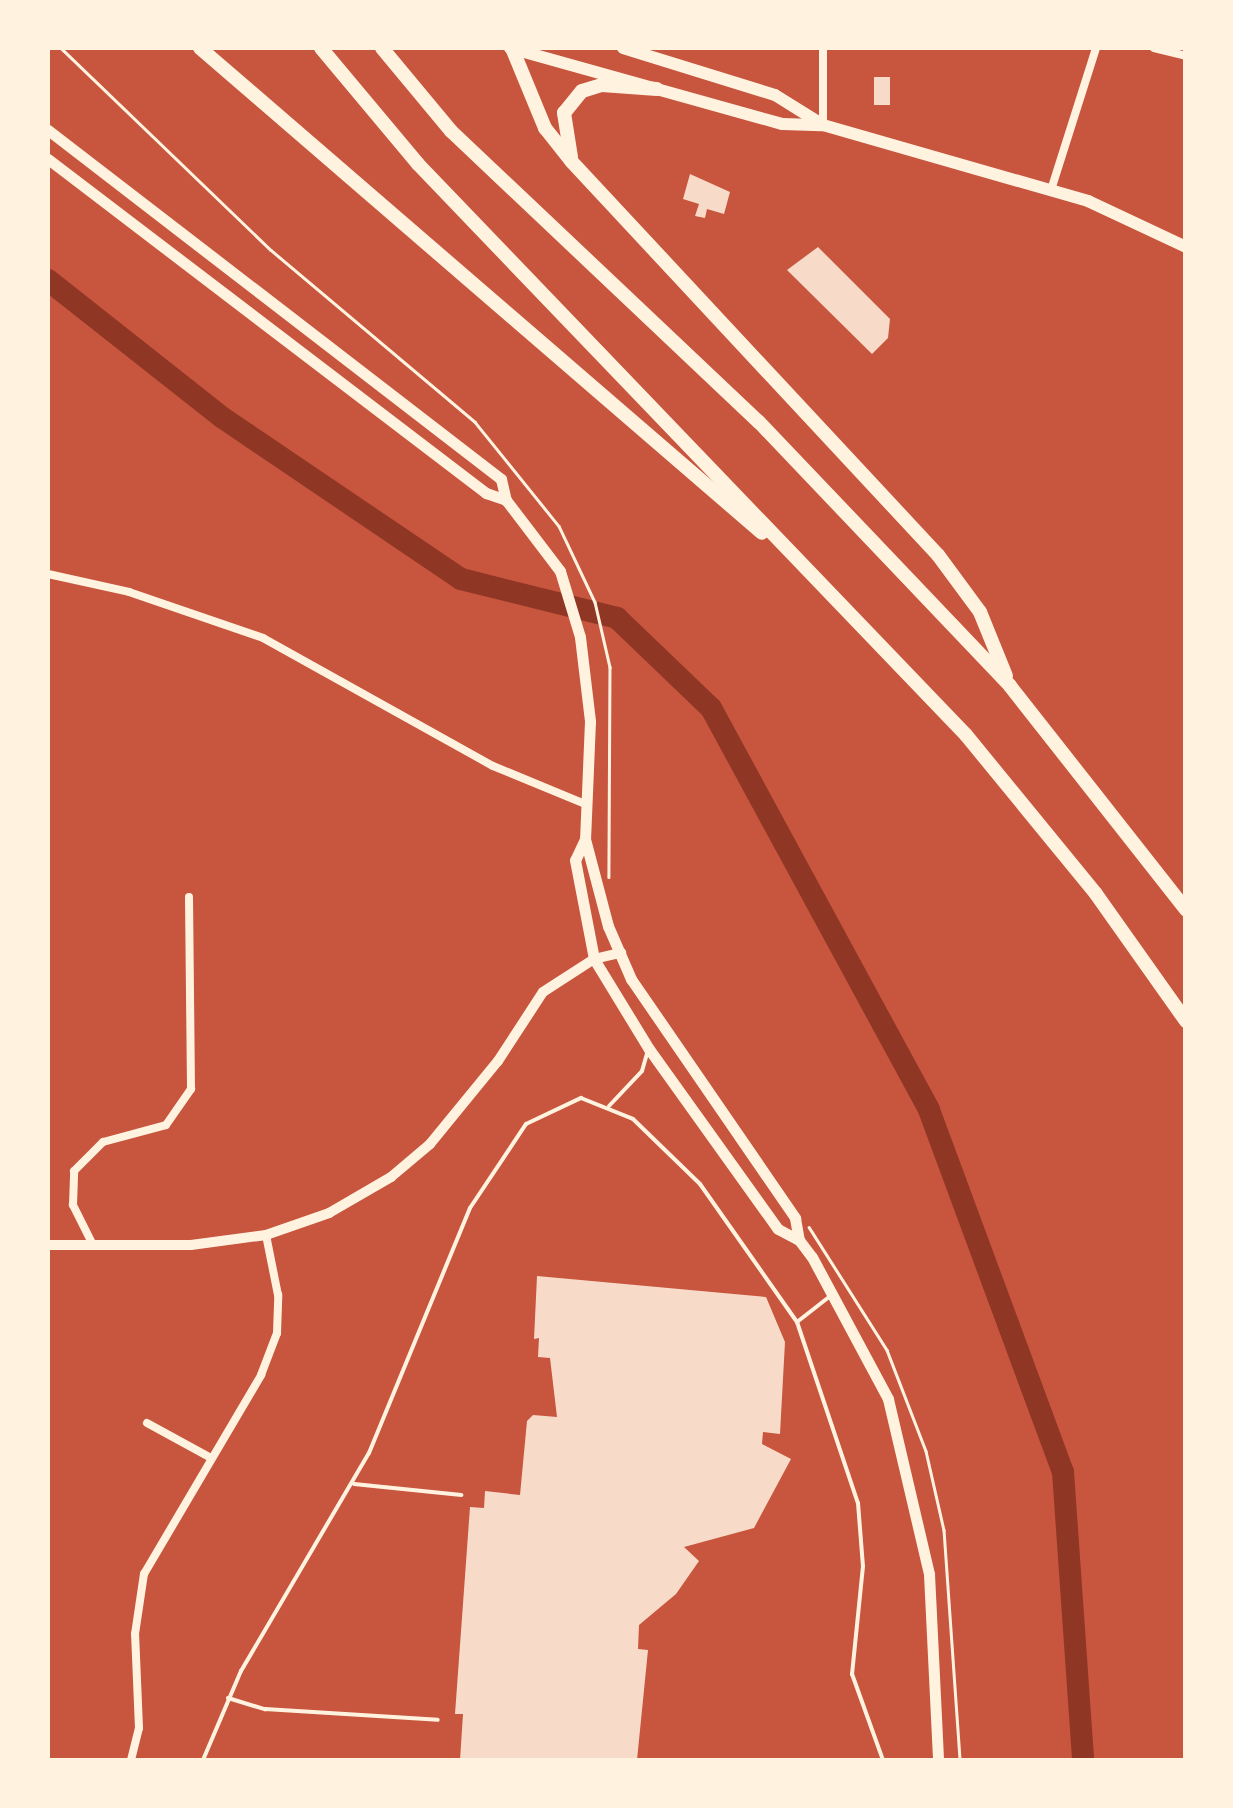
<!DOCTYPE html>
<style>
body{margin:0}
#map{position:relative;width:1233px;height:1808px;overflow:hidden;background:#c8553d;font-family:Commissioner,sans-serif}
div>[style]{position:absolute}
.river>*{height:22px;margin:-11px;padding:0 11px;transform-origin:11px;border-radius:11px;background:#8f3625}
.building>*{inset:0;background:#f7dbc8}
.path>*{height:2.5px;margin:-1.25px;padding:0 1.25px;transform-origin:1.25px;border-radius:1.25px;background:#fff3e0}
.service>*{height:4px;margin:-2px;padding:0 2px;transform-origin:2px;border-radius:2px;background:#fff3e0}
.minor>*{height:8px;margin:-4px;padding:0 4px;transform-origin:4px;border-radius:4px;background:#fff3e0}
.tertiary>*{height:10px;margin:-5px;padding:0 5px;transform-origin:5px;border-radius:5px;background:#fff3e0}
.secondary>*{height:11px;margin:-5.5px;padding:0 5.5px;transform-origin:5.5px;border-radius:5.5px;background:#fff3e0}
.primary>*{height:12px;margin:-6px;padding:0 6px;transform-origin:6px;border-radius:6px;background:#fff3e0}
.motorway>*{height:14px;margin:-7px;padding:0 7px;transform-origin:7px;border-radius:7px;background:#fff3e0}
span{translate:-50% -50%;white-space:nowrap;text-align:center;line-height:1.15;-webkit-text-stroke:8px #fff3e0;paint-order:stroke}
.frame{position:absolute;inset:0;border:50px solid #fff3e0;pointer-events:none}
</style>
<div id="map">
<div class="river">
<i style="left:48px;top:280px;width:223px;rotate:38.3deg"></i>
<i style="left:223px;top:418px;width:287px;rotate:34.1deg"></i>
<i style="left:461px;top:579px;width:161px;rotate:14deg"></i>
<i style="left:617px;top:618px;width:130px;rotate:43.8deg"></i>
<i style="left:711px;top:708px;width:457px;rotate:61.5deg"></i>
<i style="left:929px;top:1110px;width:386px;rotate:69.7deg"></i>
<i style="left:1063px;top:1472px;width:289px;rotate:86deg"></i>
</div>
<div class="building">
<i style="clip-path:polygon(874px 77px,890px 77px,890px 105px,874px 105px)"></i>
<i style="clip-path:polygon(690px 174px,730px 192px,724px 214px,707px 209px,705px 218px,695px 216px,699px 204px,683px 199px)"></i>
<i style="clip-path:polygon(818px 247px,890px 319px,888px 338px,872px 354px,787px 270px)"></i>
<i style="clip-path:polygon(537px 1276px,766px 1297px,785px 1342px,780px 1434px,763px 1432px,762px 1444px,791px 1459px,754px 1528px,684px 1547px,699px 1561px,676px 1594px,639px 1625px,638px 1649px,648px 1650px,637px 1760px,460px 1760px,463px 1714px,455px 1714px,470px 1507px,484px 1508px,485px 1491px,520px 1495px,527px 1421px,533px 1415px,557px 1417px,550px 1358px,538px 1357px,539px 1338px,534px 1339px)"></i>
</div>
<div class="path">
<i style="left:61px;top:48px;width:291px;rotate:43.9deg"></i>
<i style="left:271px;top:250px;width:267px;rotate:40.1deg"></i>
<i style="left:475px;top:422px;width:134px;rotate:51.1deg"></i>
<i style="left:559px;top:526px;width:84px;rotate:64.7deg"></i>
<i style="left:595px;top:602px;width:67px;rotate:77deg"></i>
<i style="left:610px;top:667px;width:210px;rotate:90.3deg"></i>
<i style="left:809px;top:1227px;width:146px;rotate:57.6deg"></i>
<i style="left:887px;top:1350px;width:108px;rotate:68.9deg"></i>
<i style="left:926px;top:1451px;width:81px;rotate:77.2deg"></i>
<i style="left:944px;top:1530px;width:231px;rotate:86deg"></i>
</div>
<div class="service">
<i style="left:609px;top:1106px;width:48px;rotate:-46.7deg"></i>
<i style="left:642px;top:1071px;width:18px;rotate:-74deg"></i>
<i style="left:797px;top:1322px;width:41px;rotate:-38deg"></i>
<i style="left:354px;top:1484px;width:108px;rotate:5.9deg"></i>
<i style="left:228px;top:1698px;width:39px;rotate:17deg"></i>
<i style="left:265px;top:1709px;width:173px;rotate:3.6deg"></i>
<i style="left:203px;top:1760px;width:97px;rotate:-66.9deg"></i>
<i style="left:241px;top:1671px;width:253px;rotate:-59.6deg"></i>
<i style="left:369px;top:1453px;width:265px;rotate:-67.6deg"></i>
<i style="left:470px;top:1208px;width:101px;rotate:-56.3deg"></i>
<i style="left:526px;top:1124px;width:61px;rotate:-25.3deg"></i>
<i style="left:581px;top:1098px;width:56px;rotate:22deg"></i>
<i style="left:633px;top:1119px;width:93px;rotate:44.1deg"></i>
<i style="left:700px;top:1184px;width:169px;rotate:54.9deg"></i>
<i style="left:797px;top:1322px;width:191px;rotate:71.4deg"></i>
<i style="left:858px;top:1503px;width:63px;rotate:85.5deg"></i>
<i style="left:863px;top:1566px;width:109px;rotate:95.8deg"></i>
<i style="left:852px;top:1674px;width:91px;rotate:70.2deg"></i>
</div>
<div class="minor">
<i style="left:823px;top:48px;width:77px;rotate:90deg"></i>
<i style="left:1154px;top:48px;width:33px;rotate:14deg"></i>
<i style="left:1051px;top:190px;width:149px;rotate:-72.4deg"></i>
<i style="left:48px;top:574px;width:83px;rotate:12.5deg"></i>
<i style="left:129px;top:592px;width:142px;rotate:18.9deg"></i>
<i style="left:263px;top:638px;width:263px;rotate:29.1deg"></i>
<i style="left:493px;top:766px;width:100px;rotate:22.4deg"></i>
<i style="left:93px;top:1245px;width:45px;rotate:-116.6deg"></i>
<i style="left:73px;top:1205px;width:34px;rotate:-88deg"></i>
<i style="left:74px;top:1171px;width:41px;rotate:-45deg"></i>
<i style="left:103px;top:1142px;width:65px;rotate:-15.1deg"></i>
<i style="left:166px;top:1125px;width:44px;rotate:-55.2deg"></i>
<i style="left:191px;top:1089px;width:192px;rotate:-90.6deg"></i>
<i style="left:147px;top:1423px;width:71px;rotate:28.7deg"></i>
<i style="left:131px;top:1760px;width:33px;rotate:-76deg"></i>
<i style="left:139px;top:1728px;width:94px;rotate:-92.4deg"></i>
<i style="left:135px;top:1634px;width:61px;rotate:-81.5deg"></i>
<i style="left:144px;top:1574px;width:231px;rotate:-59.5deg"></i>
<i style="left:261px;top:1375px;width:45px;rotate:-69.1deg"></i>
<i style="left:277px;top:1333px;width:38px;rotate:-88deg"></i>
<i style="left:278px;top:1295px;width:61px;rotate:-101.3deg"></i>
</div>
<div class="tertiary">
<i style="left:48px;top:1245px;width:143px"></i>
<i style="left:191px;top:1245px;width:76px;rotate:-7.6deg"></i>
<i style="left:266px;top:1235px;width:67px;rotate:-19.2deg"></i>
<i style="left:329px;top:1213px;width:72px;rotate:-30.1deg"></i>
<i style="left:391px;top:1177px;width:51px;rotate:-40.2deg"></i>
<i style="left:430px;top:1144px;width:107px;rotate:-50.7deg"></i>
<i style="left:498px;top:1061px;width:82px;rotate:-56.9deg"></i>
<i style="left:543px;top:992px;width:61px;rotate:-32.9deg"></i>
<i style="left:594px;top:959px;width:28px;rotate:-13deg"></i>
</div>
<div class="secondary">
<i style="left:48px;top:130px;width:572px;rotate:37.61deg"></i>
<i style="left:501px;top:479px;width:22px;rotate:77deg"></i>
<i style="left:506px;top:500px;width:89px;rotate:52.7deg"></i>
<i style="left:560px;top:571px;width:69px;rotate:73.1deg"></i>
<i style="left:580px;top:637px;width:85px;rotate:83.2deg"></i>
<i style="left:590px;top:721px;width:118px;rotate:92.4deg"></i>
<i style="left:585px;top:839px;width:23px;rotate:115deg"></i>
<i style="left:575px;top:860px;width:101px;rotate:79.1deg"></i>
<i style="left:594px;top:959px;width:105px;rotate:58.6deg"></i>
<i style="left:649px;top:1049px;width:221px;rotate:54.4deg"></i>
<i style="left:778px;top:1229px;width:24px;rotate:28deg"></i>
<i style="left:799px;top:1240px;width:21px;rotate:53deg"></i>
<i style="left:812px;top:1257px;width:161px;rotate:61.8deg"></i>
<i style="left:888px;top:1399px;width:180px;rotate:76.8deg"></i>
<i style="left:929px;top:1574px;width:186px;rotate:87.2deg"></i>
<i style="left:48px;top:159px;width:551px;rotate:37.33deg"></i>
<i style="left:486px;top:493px;width:21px;rotate:19deg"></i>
<i style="left:585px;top:839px;width:90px;rotate:75.2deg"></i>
<i style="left:608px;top:926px;width:58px;rotate:66.5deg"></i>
<i style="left:631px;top:979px;width:290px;rotate:55.5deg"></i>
<i style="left:795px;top:1218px;width:22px;rotate:80deg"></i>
</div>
<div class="primary">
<i style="left:510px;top:48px;width:283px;rotate:15.6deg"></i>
<i style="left:783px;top:124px;width:38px;rotate:2deg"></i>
<i style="left:623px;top:48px;width:159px;rotate:17.2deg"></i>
<i style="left:775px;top:95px;width:57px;rotate:32deg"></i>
<i style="left:823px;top:125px;width:276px;rotate:16deg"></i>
<i style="left:1088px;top:201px;width:108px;rotate:25.1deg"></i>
</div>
<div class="motorway">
<i style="left:200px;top:48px;width:742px;rotate:40.79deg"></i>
<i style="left:321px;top:48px;width:151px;rotate:50.1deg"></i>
<i style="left:418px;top:164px;width:791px;rotate:46.18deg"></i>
<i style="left:966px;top:735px;width:205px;rotate:50.7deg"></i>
<i style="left:1096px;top:894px;width:156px;rotate:54.7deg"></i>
<i style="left:382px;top:48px;width:108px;rotate:50.3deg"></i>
<i style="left:451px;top:131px;width:424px;rotate:43.4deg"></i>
<i style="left:759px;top:422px;width:364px;rotate:46.4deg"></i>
<i style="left:1010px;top:686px;width:285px;rotate:51.8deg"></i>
<i style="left:512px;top:48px;width:87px;rotate:67.6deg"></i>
<i style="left:545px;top:128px;width:43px;rotate:51.5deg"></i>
<i style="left:572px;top:162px;width:537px;rotate:47.04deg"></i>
<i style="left:938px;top:555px;width:71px;rotate:53.6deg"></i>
<i style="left:980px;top:612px;width:69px;rotate:67.9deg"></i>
<i style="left:571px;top:157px;width:45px;rotate:-99deg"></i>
<i style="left:564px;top:113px;width:28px;rotate:-51deg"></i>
<i style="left:582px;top:91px;width:21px;rotate:-17deg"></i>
<i style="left:602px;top:85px;width:55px;rotate:4.2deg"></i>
</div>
<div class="frame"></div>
</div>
